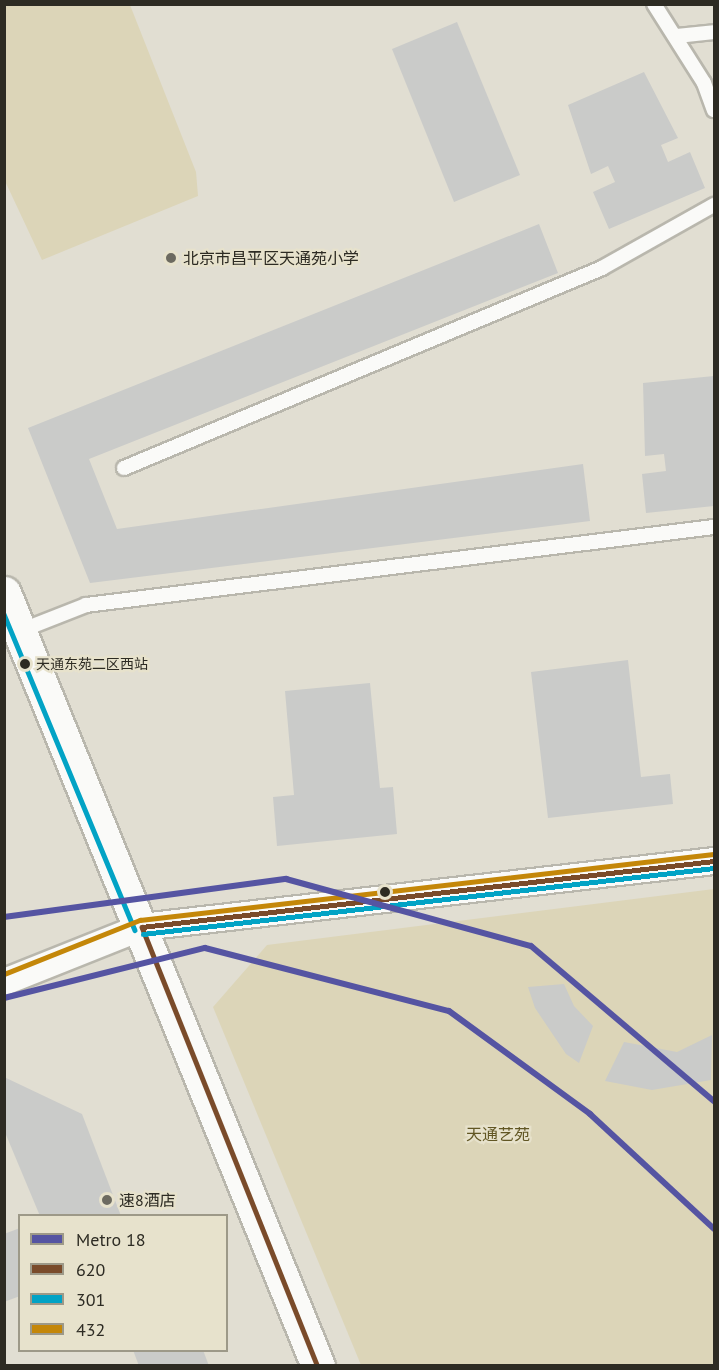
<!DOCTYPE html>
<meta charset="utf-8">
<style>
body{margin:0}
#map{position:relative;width:719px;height:1370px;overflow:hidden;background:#e1ded2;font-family:"PT Sans","Noto Sans SC",sans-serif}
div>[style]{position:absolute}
.green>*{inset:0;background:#dcd5b8}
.building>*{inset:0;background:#cacbc9}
.roads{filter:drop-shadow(2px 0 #b9b7ad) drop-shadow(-2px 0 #b9b7ad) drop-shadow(0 2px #b9b7ad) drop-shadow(0 -2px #b9b7ad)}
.lane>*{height:14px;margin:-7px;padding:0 7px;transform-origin:7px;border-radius:7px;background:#fafaf8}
.street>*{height:26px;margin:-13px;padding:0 13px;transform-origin:13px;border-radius:13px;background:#fafaf8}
.secondary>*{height:33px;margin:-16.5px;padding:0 16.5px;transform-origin:16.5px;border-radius:16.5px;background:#fafaf8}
.bus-1>*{height:4.5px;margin:-2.25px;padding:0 2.25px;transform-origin:2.25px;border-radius:2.25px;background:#7a4b2a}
.bus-2>*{height:4.5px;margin:-2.25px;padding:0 2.25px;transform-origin:2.25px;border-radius:2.25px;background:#02a3c5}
.bus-3>*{height:4.5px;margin:-2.25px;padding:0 2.25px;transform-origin:2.25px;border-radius:2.25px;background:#c48709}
.metro-1>*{height:6px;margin:-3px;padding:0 3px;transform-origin:3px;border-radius:3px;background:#5554a2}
.dots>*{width:16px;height:16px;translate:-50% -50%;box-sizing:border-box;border:3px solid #e7e2cc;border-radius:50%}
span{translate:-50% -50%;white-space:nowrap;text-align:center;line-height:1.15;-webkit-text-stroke:4.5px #e7e2cc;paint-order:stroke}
.bus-label{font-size:14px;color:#2d2b23}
.left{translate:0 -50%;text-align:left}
.poi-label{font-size:16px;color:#2d2b23}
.park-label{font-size:16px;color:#615623}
.frame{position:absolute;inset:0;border:6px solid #2d2b23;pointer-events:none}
.legend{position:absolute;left:18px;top:1214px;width:210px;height:138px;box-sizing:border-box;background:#e7e2cc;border:2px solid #9d9988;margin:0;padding:8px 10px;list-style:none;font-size:18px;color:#2d2b23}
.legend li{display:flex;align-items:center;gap:12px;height:30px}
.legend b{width:30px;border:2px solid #9d9988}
</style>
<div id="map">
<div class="green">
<i style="clip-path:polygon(4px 5px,130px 5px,196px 172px,198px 196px,42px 260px,5px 181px)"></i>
<i style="clip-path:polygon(714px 889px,714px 1365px,361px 1365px,213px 1007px,267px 945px)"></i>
</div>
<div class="building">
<i style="clip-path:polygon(457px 22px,520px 175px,454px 202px,392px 49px)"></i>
<i style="clip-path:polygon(644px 72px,678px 138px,661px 145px,668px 162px,690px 152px,705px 188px,609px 229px,593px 192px,615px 182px,608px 166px,591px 174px,568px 105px)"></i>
<i style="clip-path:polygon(539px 224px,558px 273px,89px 459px,117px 529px,583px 464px,590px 521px,90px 583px,28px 428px)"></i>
<i style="clip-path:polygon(714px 376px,714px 506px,646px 513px,642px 474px,666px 471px,664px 454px,645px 456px,643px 383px)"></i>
<i style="clip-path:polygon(628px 660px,641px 777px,670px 774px,673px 804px,548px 818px,531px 672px)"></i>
<i style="clip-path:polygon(370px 683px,380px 788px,393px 787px,397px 834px,277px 846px,273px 797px,294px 795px,285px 691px)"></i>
<i style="clip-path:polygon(564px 984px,574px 1006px,593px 1026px,579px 1063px,566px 1054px,535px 1008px,528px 987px)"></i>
<i style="clip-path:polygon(712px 1035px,711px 1080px,652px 1090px,605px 1081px,624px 1042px,677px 1052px)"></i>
<i style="clip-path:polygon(4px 1077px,82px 1114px,121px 1216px,40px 1216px,4px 1130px)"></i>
<i style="clip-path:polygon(20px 1228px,20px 1296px,4px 1302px,4px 1234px)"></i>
<i style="clip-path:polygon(133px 1350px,203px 1350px,209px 1366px,139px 1366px)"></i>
</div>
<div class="roads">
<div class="lane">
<i style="left:654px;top:4px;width:93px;rotate:57.7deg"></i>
<i style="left:704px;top:83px;width:29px;rotate:70deg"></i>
<i style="left:677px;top:36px;width:37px;rotate:-6deg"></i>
<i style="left:124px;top:468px;width:518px;rotate:-22.7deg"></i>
<i style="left:602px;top:268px;width:129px;rotate:-29.4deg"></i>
<i style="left:20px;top:631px;width:71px;rotate:-21.5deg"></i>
<i style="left:86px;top:605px;width:633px;rotate:-7.08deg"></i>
</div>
<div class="street">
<i style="left:4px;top:982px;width:149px;rotate:-21.7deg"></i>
<i style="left:142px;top:927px;width:576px;rotate:-6.58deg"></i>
</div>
<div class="secondary">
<i style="left:4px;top:593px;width:834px;rotate:67.89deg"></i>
</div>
</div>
<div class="bus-1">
<i style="left:142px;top:927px;width:576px;rotate:-6.58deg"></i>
<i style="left:142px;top:927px;width:473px;rotate:68.2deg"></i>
</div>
<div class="bus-2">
<i style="left:4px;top:614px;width:342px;rotate:67.5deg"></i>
<i style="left:143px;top:934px;width:575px;rotate:-6.59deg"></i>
</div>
<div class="bus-3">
<i style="left:4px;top:974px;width:146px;rotate:-21.7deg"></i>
<i style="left:140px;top:920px;width:577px;rotate:-6.57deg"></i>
</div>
<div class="metro-1">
<i style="left:4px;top:917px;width:285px;rotate:-7.7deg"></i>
<i style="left:286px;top:879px;width:254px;rotate:15.3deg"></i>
<i style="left:531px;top:946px;width:240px;rotate:40.3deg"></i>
<i style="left:4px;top:998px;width:207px;rotate:-14deg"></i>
<i style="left:205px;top:948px;width:252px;rotate:14.5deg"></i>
<i style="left:449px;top:1011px;width:175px;rotate:36.1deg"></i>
<i style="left:590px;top:1114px;width:169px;rotate:42.8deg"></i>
</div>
<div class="dots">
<i style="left:171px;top:258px;background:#6c6a60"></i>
<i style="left:25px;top:664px;background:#2d2b23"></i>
<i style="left:385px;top:892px;background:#2d2b23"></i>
<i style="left:107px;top:1200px;background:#6c6a60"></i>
</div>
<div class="bus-label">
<span class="left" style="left:36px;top:664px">天通东苑二区西站</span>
</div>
<div class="poi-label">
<span class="left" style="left:183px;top:258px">北京市昌平区天通苑小学</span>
<span class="left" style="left:119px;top:1200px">速8酒店</span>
</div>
<div class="park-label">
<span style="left:498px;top:1134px">天通艺苑</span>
</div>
<div class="frame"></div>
<ul class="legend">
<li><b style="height:8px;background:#5554a2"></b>Metro 18</li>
<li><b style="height:8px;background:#7a4b2a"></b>620</li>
<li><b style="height:8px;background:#02a3c5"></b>301</li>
<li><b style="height:8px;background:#c48709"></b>432</li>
</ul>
</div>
